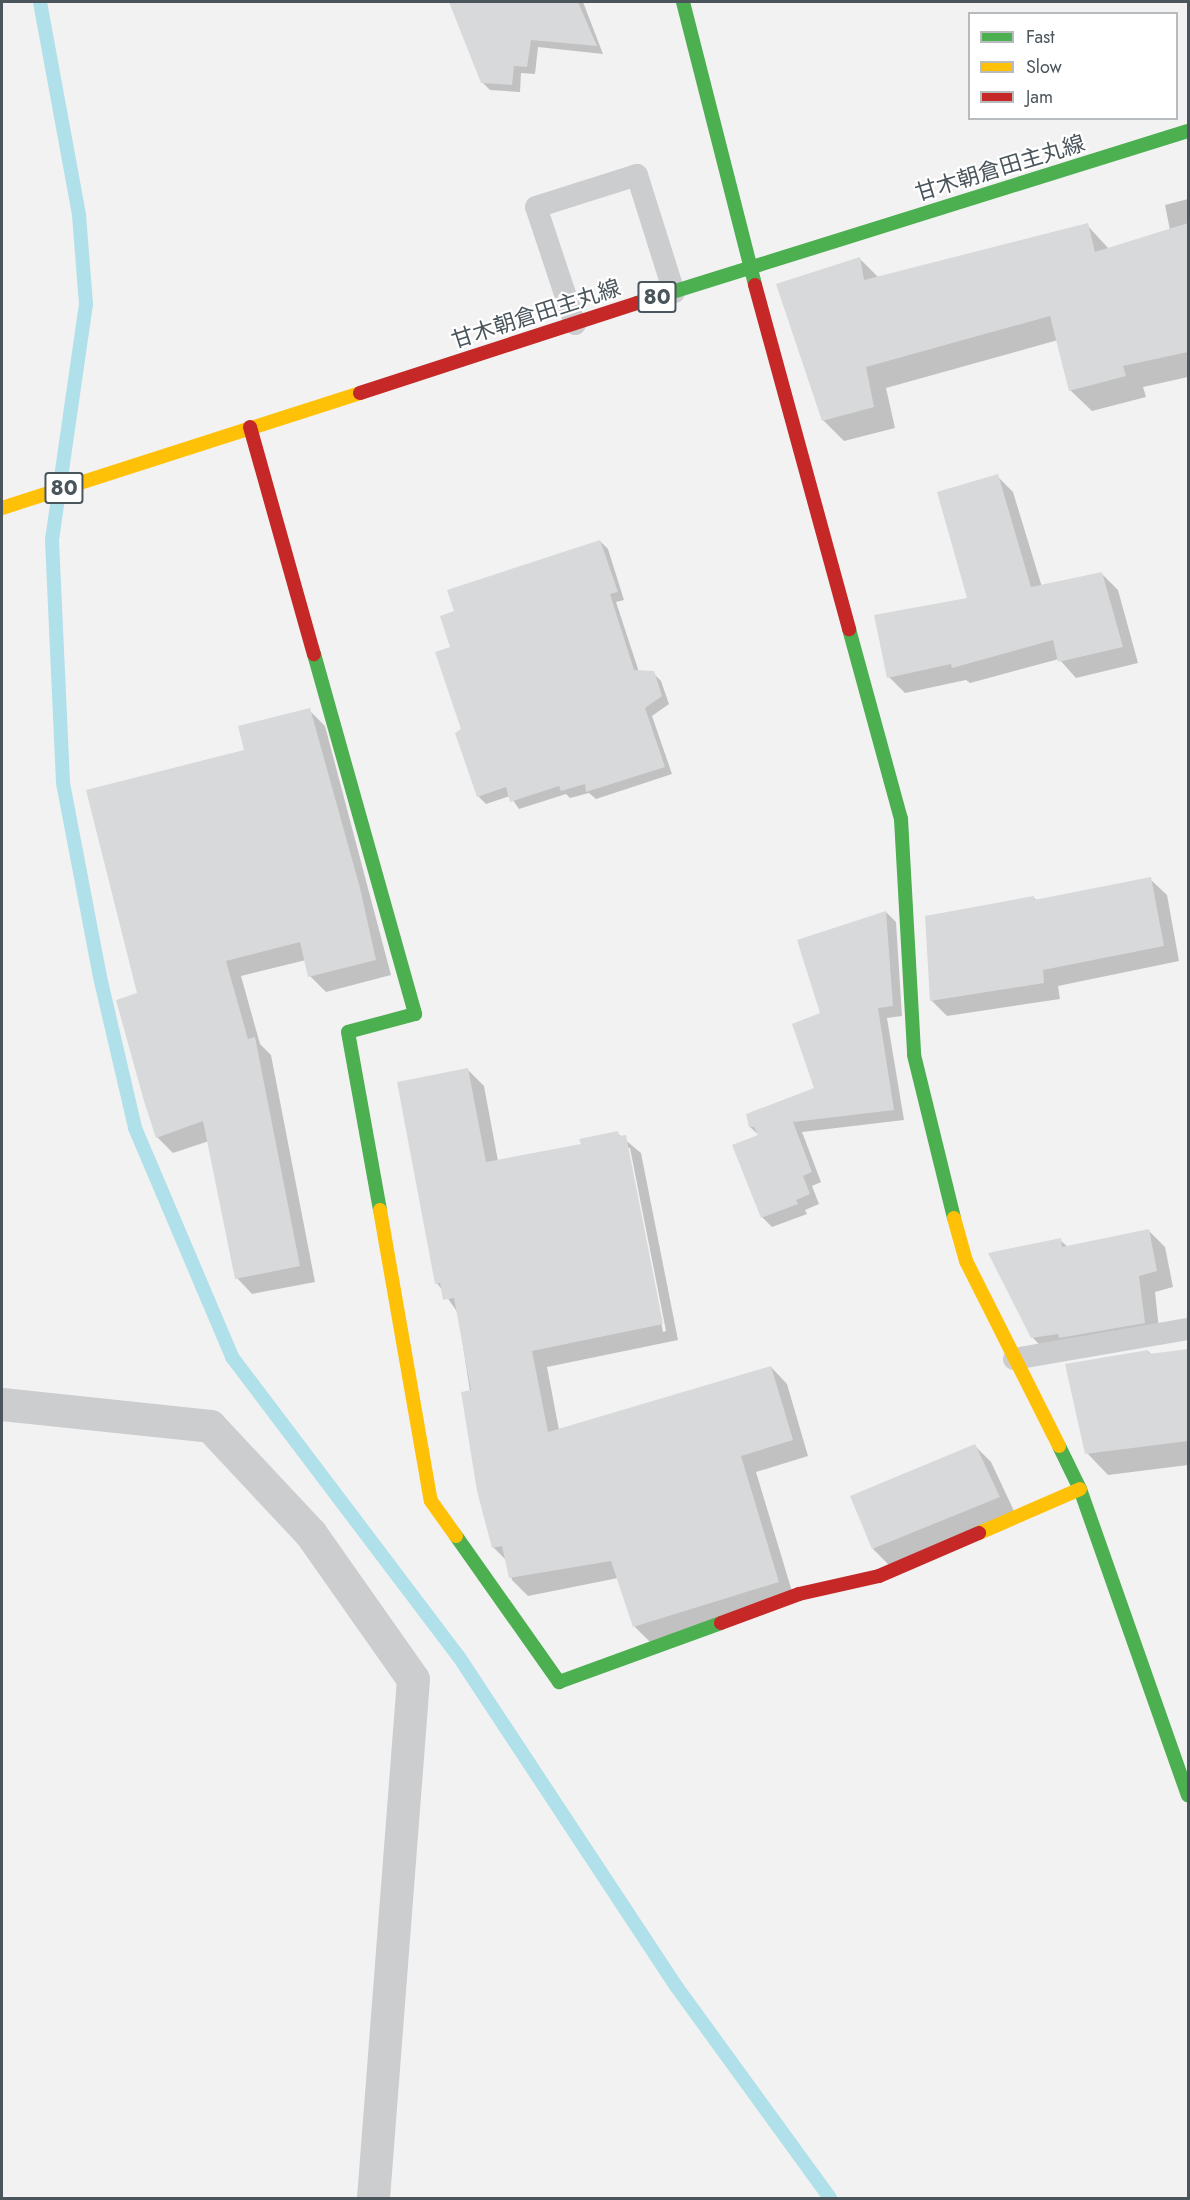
<!DOCTYPE html>
<meta charset="utf-8">
<style>
body{margin:0}
#map{position:relative;width:1190px;height:2200px;overflow:hidden;background:#f2f2f2;font-family:Jost,"Noto Sans JP",sans-serif}
div>[style]{position:absolute}
.shadow>*{inset:0;background:#0003}
.stream>*{height:14px;margin:-7px;padding:0 7px;transform-origin:7px;border-radius:7px;background:#b0e0e9}
.building>*{inset:0;background:#d8d9da}
.lane>*{height:22px;margin:-11px;padding:0 11px;transform-origin:11px;border-radius:11px;background:#cccdcf}
.street>*{height:33px;margin:-16.5px;padding:0 16.5px;transform-origin:16.5px;border-radius:16.5px;background:#cccdcf}
.fast>*{height:14px;margin:-7px;padding:0 7px;transform-origin:7px;border-radius:7px;background:#4caf50}
.slow>*{height:14px;margin:-7px;padding:0 7px;transform-origin:7px;border-radius:7px;background:#ffc107}
.jam>*{height:14px;margin:-7px;padding:0 7px;transform-origin:7px;border-radius:7px;background:#c62828}
span{translate:-50% -50%;white-space:nowrap;text-align:center;line-height:1.15;-webkit-text-stroke:4.5px #fff;paint-order:stroke}
.shield-label span{padding:2px 4px;background:#fff;border:2px solid;border-radius:4px;-webkit-text-stroke-width:0}
.shield-label{font-size:21px;color:#4a555c;font-weight:700}
.street-label{font-size:22px;color:#4a555c}
.frame{position:absolute;inset:0;border:3px solid #4a555c;pointer-events:none}
.legend{position:absolute;left:968px;top:12px;width:210px;height:108px;box-sizing:border-box;background:#fff;border:2px solid #b7bbbe;margin:0;padding:8px 10px;list-style:none;font-size:18px;color:#4a555c}
.legend li{display:flex;align-items:center;gap:12px;height:30px}
.legend b{width:30px;border:2px solid #b7bbbe}
</style>
<div id="map">
<div class="shadow">
<i style="clip-path:polygon(457px 2px,583px 2px,603px 54px,538px 47px,535px 74px,521px 73px,520px 92px,490px 90px,482px 82px,456px 15px)"></i>
<i style="clip-path:polygon(1188px 199px,1188px 377px,1143px 387px,1146px 397px,1092px 411px,1070px 390px,1058px 340px,886px 388px,895px 428px,844px 441px,823px 420px,860px 259px,879px 278px,1087px 225px,1109px 249px,1170px 230px,1165px 205px)"></i>
<i style="clip-path:polygon(997px 476px,1013px 492px,1042px 587px,1102px 574px,1118px 590px,1138px 663px,1076px 678px,1059px 659px,970px 683px,966px 680px,905px 693px,889px 677px,969px 600px)"></i>
<i style="clip-path:polygon(600px 541px,608px 549px,624px 600px,616px 602px,639px 672px,653px 673px,661px 681px,669px 704px,652px 716px,672px 774px,596px 799px,589px 793px,570px 798px,566px 794px,519px 809px,510px 796px,486px 804px,478px 796px,462px 730px,452px 648px)"></i>
<i style="clip-path:polygon(309px 710px,325px 726px,391px 975px,326px 992px,310px 976px,306px 960px,241px 976px,260px 1044px,271px 1055px,315px 1282px,252px 1294px,237px 1278px,209px 1141px,173px 1153px,157px 1137px,139px 994px,246px 751px)"></i>
<i style="clip-path:polygon(1150px 879px,1167px 895px,1179px 961px,1058px 986px,1060px 999px,947px 1016px,931px 1000px,1033px 897px,1037px 901px)"></i>
<i style="clip-path:polygon(886px 912px,896px 922px,902px 1016px,887px 1018px,904px 1120px,802px 1132px,821px 1182px,812px 1186px,819px 1204px,805px 1210px,807px 1214px,772px 1227px,762px 1217px,760px 1136px,750px 1127px,816px 1089px,822px 1014px)"></i>
<i style="clip-path:polygon(evenodd,468px 1070px,484px 1086px,498px 1161px,583px 1145px,617px 1133px,641px 1153px,678px 1340px,547px 1367px,559px 1430px,771px 1367px,787px 1384px,808px 1456px,756px 1472px,794px 1598px,651px 1643px,635px 1627px,618px 1578px,528px 1596px,512px 1580px,507px 1561px,494px 1548px,458px 1313px,437px 1283px,468px 1070px,627px 1148px,630px 1148px,666px 1331px,663px 1332px,627px 1148px)"></i>
<i style="clip-path:polygon(1149px 1231px,1165px 1247px,1173px 1287px,1155px 1292px,1160px 1339px,1048px 1353px,1032px 1337px,1060px 1240px,1068px 1247px)"></i>
<i style="clip-path:polygon(1188px 1350px,1188px 1465px,1108px 1475px,1087px 1453px,1148px 1351px,1152px 1355px)"></i>
<i style="clip-path:polygon(975px 1446px,991px 1462px,1015px 1513px,889px 1565px,873px 1549px)"></i>
</div>
<div class="stream">
<i style="left:40px;top:2px;width:217px;rotate:79.6deg"></i>
<i style="left:79px;top:215px;width:89px;rotate:85.5deg"></i>
<i style="left:86px;top:304px;width:238px;rotate:98.2deg"></i>
<i style="left:52px;top:540px;width:243px;rotate:87.4deg"></i>
<i style="left:63px;top:783px;width:197px;rotate:79.2deg"></i>
<i style="left:100px;top:977px;width:155px;rotate:76.9deg"></i>
<i style="left:135px;top:1128px;width:249px;rotate:67deg"></i>
<i style="left:232px;top:1357px;width:376px;rotate:52.9deg"></i>
<i style="left:459px;top:1657px;width:394px;rotate:56.6deg"></i>
<i style="left:676px;top:1986px;width:262px;rotate:54deg"></i>
</div>
<div class="building">
<i style="clip-path:polygon(449px 2px,578px 2px,597px 46px,531px 40px,527px 67px,514px 66px,512px 85px,481px 83px)"></i>
<i style="clip-path:polygon(1088px 223px,1095px 252px,1188px 223px,1188px 352px,1123px 366px,1126px 376px,1069px 391px,1050px 316px,866px 367px,874px 407px,822px 421px,776px 284px,860px 257px,864px 280px)"></i>
<i style="clip-path:polygon(998px 474px,1031px 587px,1102px 572px,1123px 647px,1058px 662px,1053px 640px,952px 668px,951px 664px,887px 678px,874px 615px,967px 598px,937px 492px)"></i>
<i style="clip-path:polygon(600px 540px,618px 592px,610px 594px,634px 670px,654px 671px,662px 696px,645px 708px,665px 767px,586px 792px,585px 784px,561px 791px,559px 786px,510px 802px,506px 787px,477px 797px,455px 733px,461px 729px,435px 652px,450px 647px,440px 616px,454px 611px,447px 590px)"></i>
<i style="clip-path:polygon(310px 708px,360px 888px,376px 960px,308px 977px,300px 942px,226px 961px,248px 1039px,255px 1037px,300px 1266px,235px 1279px,203px 1121px,156px 1138px,144px 1101px,116px 1000px,137px 993px,86px 790px,244px 750px,238px 726px)"></i>
<i style="clip-path:polygon(1151px 877px,1164px 946px,1043px 970px,1044px 983px,930px 1001px,925px 916px,1034px 896px,1034px 900px)"></i>
<i style="clip-path:polygon(886px 911px,893px 1006px,878px 1008px,894px 1110px,793px 1122px,812px 1172px,803px 1176px,810px 1194px,796px 1200px,798px 1204px,761px 1218px,732px 1145px,758px 1135px,754px 1127px,749px 1127px,746px 1114px,814px 1088px,792px 1024px,820px 1013px,797px 940px)"></i>
<i style="clip-path:polygon(468px 1068px,486px 1162px,581px 1144px,579px 1139px,618px 1131px,619px 1136px,626px 1135px,663px 1324px,532px 1351px,548px 1432px,771px 1366px,793px 1440px,741px 1456px,779px 1582px,633px 1627px,611px 1561px,509px 1578px,502px 1546px,492px 1548px,477px 1491px,461px 1392px,471px 1390px,454px 1298px,443px 1300px,440px 1283px,435px 1284px,397px 1082px)"></i>
<i style="clip-path:polygon(1149px 1229px,1157px 1271px,1139px 1276px,1145px 1323px,1059px 1338px,1058px 1334px,1031px 1338px,988px 1253px,1061px 1238px,1062px 1247px)"></i>
<i style="clip-path:polygon(1188px 1349px,1188px 1441px,1085px 1454px,1065px 1364px,1148px 1350px,1149px 1354px)"></i>
<i style="clip-path:polygon(975px 1444px,1000px 1497px,872px 1549px,850px 1496px)"></i>
</div>
<div class="lane">
<i style="left:575px;top:324px;width:123px;rotate:-108.4deg"></i>
<i style="left:536px;top:207px;width:106px;rotate:-17.6deg"></i>
<i style="left:637px;top:175px;width:123px;rotate:72.5deg"></i>
<i style="left:1014px;top:1359px;width:177px;rotate:-9.8deg"></i>
</div>
<div class="street">
<i style="left:2px;top:1404px;width:209px;rotate:6deg"></i>
<i style="left:210px;top:1426px;width:148px;rotate:46.9deg"></i>
<i style="left:311px;top:1534px;width:177px;rotate:54.9deg"></i>
<i style="left:413px;top:1679px;width:521px;rotate:94.41deg"></i>
</div>
<div class="fast">
<i style="left:683px;top:2px;width:292px;rotate:75.7deg"></i>
<i style="left:637px;top:303px;width:577px;rotate:-17.34deg"></i>
<i style="left:849px;top:629px;width:197px;rotate:74.7deg"></i>
<i style="left:901px;top:819px;width:236px;rotate:86.8deg"></i>
<i style="left:914px;top:1055px;width:168px;rotate:76.2deg"></i>
<i style="left:314px;top:654px;width:374px;rotate:74.3deg"></i>
<i style="left:415px;top:1014px;width:69px;rotate:165deg"></i>
<i style="left:348px;top:1032px;width:181px;rotate:79.8deg"></i>
<i style="left:1059px;top:1446px;width:48px;rotate:64deg"></i>
<i style="left:1080px;top:1489px;width:325px;rotate:70.6deg"></i>
<i style="left:456px;top:1536px;width:179px;rotate:54.8deg"></i>
<i style="left:559px;top:1682px;width:172px;rotate:-20deg"></i>
</div>
<div class="slow">
<i style="left:2px;top:508px;width:376px;rotate:-17.8deg"></i>
<i style="left:380px;top:1210px;width:295px;rotate:80.1deg"></i>
<i style="left:431px;top:1501px;width:43px;rotate:54.5deg"></i>
<i style="left:954px;top:1218px;width:45px;rotate:74.4deg"></i>
<i style="left:966px;top:1261px;width:207px;rotate:63.3deg"></i>
<i style="left:979px;top:1533px;width:110px;rotate:-23.5deg"></i>
</div>
<div class="jam">
<i style="left:755px;top:285px;width:357px;rotate:74.7deg"></i>
<i style="left:360px;top:393px;width:291px;rotate:-18deg"></i>
<i style="left:250px;top:427px;width:236px;rotate:74.3deg"></i>
<i style="left:721px;top:1623px;width:83px;rotate:-20.4deg"></i>
<i style="left:799px;top:1594px;width:82px;rotate:-12.7deg"></i>
<i style="left:879px;top:1576px;width:109px;rotate:-23.3deg"></i>
</div>
<div class="shield-label">
<span style="left:657px;top:297px">80</span>
<span style="left:64px;top:488px">80</span>
</div>
<div class="street-label">
<span style="left:1000px;top:168px;rotate:-17deg">甘木朝倉田主丸線</span>
<span style="left:536px;top:314px;rotate:-18deg">甘木朝倉田主丸線</span>
</div>
<div class="frame"></div>
<ul class="legend">
<li><b style="height:8px;background:#4caf50"></b>Fast</li>
<li><b style="height:8px;background:#ffc107"></b>Slow</li>
<li><b style="height:8px;background:#c62828"></b>Jam</li>
</ul>
</div>
